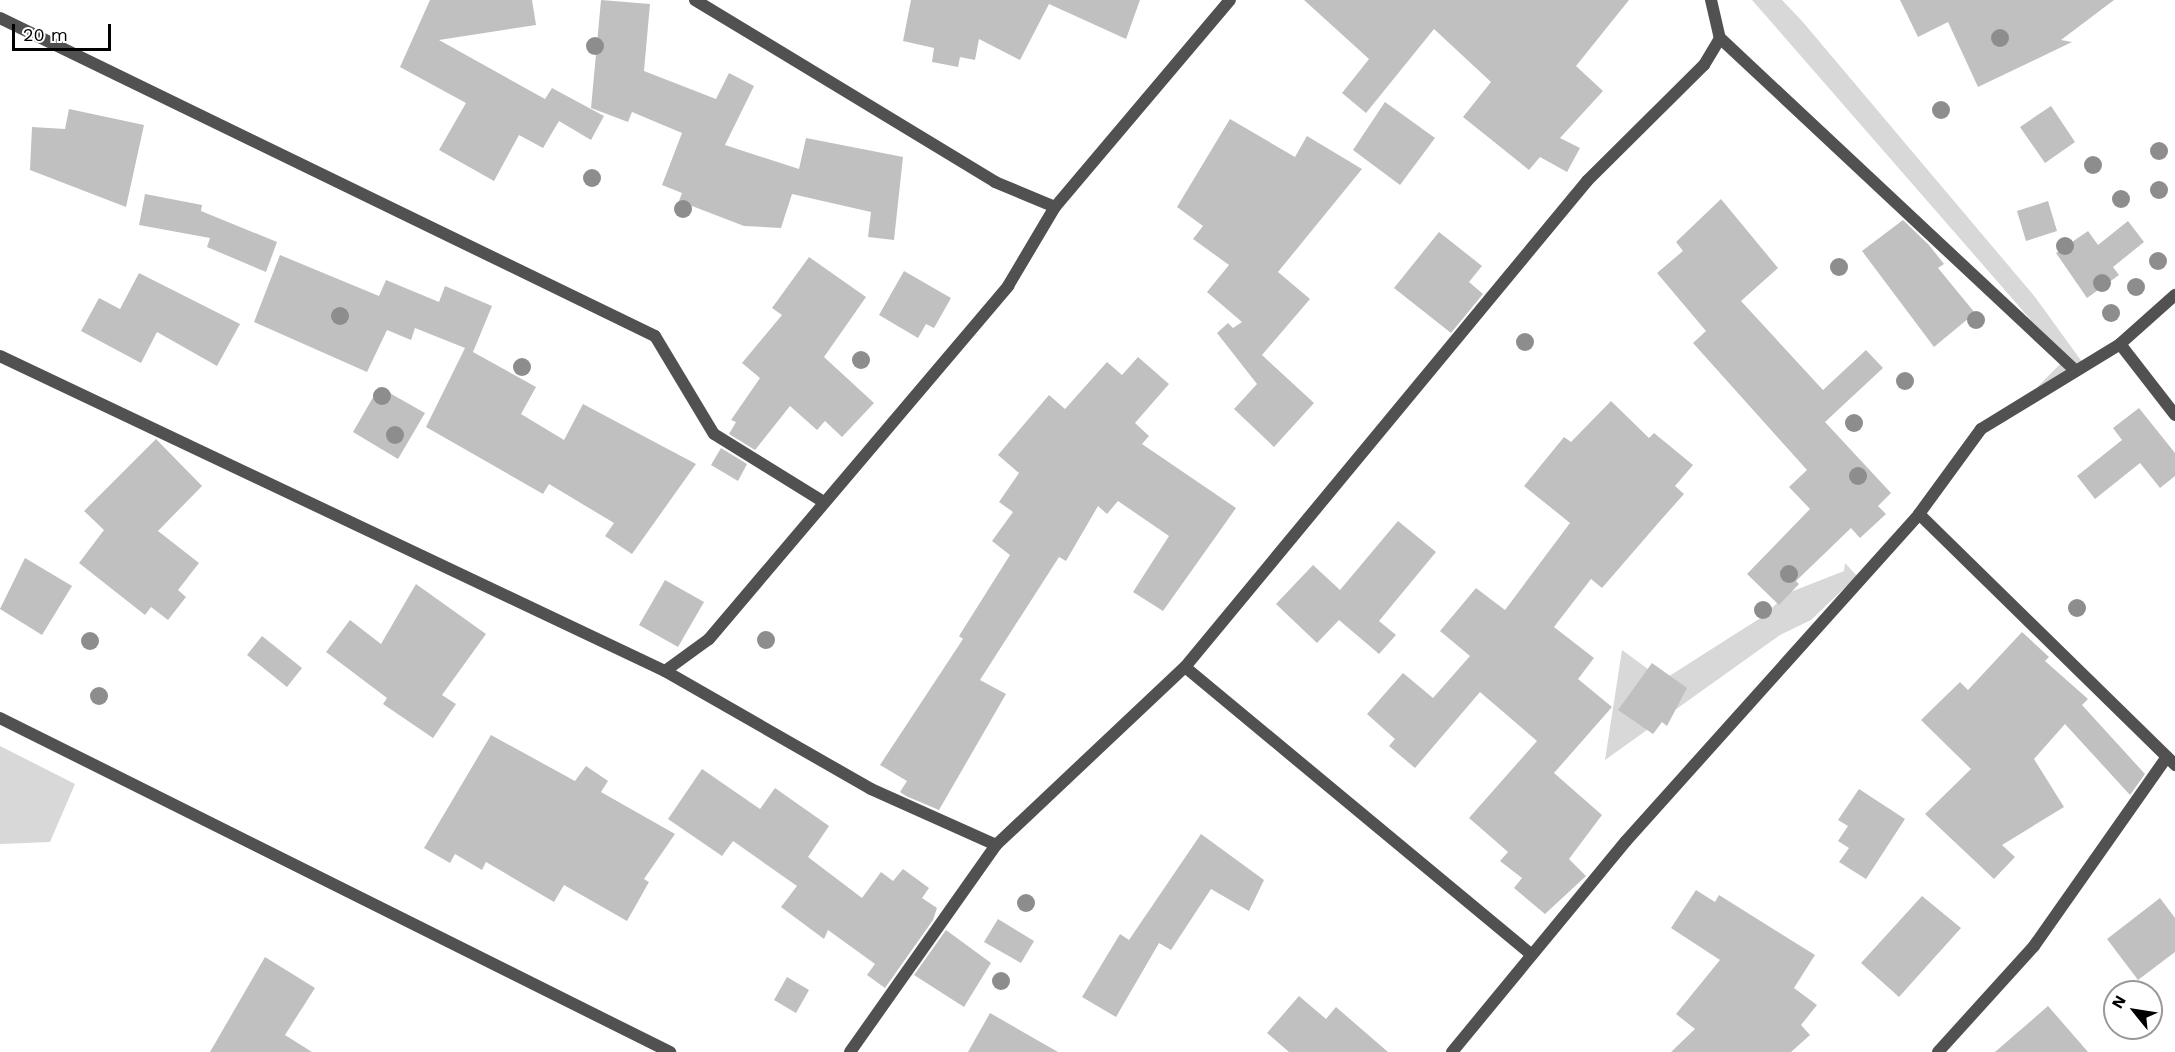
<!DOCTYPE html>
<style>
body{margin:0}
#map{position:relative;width:2175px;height:1052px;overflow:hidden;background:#fff;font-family:"Work Sans",sans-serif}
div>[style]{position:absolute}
.green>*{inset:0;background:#d8d8d8}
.building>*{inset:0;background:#c0c0c0}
.street>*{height:12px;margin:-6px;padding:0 6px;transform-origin:6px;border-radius:6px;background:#515151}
.trees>*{width:18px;height:18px;margin:-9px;border-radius:50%;background:#8d8d8d}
span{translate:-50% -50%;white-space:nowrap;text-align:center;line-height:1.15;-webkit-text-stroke:4.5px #fff;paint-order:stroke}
.north{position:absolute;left:2103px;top:980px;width:60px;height:60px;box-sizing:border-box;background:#fff;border:2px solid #999;border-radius:50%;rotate:300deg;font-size:16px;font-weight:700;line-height:24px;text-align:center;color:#000}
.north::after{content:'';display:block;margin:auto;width:21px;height:27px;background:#000;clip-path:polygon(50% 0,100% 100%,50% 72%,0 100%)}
.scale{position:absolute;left:12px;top:24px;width:99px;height:27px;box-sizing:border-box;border:3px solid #000;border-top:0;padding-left:8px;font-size:18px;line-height:21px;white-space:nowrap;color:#000;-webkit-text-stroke:4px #fff;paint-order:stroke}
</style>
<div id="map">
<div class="green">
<i style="clip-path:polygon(1752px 0,1782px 0,1802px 21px,2035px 297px,2085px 366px,2001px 424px,2065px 359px)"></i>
<i style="clip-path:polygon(1845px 563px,1857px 576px,1811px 620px,1780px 635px,1605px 760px,1622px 650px,1663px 680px,1762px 617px,1788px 593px,1844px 571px)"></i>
<i style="clip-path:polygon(0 746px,75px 784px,50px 842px,0 844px)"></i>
</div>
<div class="building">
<i style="clip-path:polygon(430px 0,532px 0,536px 25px,439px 40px,545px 99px,552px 88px,604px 116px,591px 140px,559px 121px,543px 148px,519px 135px,494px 181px,439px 150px,466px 103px,400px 67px)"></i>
<i style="clip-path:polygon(601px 0,650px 4px,644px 71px,716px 99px,729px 73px,754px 86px,725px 145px,799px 169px,806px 138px,903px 157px,894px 240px,868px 237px,871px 212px,792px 194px,781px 228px,744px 226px,679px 201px,682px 193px,662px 185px,682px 133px,632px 112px,628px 122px,591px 108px)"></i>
<i style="clip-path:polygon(911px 0,1140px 0,1126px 39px,1049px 4px,1020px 60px,979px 39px,975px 60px,960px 57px,958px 67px,932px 62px,934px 48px,903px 41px)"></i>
<i style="clip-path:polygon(1304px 0,1629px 0,1576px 66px,1603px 91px,1560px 138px,1580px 148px,1567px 172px,1540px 157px,1529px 170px,1463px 117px,1491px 82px,1434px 29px,1366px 113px,1342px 93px,1369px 59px)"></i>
<i style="clip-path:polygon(1900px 0,2114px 0,2061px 40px,2072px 42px,1978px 87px,1948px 22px,1918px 37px)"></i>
<i style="clip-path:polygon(1385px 102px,1435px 138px,1400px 185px,1353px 150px)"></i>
<i style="clip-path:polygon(2051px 106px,2075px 142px,2045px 163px,2020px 127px)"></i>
<i style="clip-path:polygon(69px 109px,144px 125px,126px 207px,30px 170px,32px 127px,65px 129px)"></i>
<i style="clip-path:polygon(1230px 119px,1295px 157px,1307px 136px,1362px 169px,1278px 272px,1310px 299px,1262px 355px,1314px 403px,1274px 447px,1234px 409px,1257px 384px,1217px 333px,1228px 323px,1233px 328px,1242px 322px,1207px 292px,1229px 265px,1193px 239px,1203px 226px,1177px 207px)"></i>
<i style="clip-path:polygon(145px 194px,202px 205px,201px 211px,277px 242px,266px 272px,207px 247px,210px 238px,139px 225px)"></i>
<i style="clip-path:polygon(1721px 199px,1778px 268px,1741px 301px,1823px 390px,1866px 350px,1883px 368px,1825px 422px,1891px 493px,1878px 506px,1886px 514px,1860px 538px,1851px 528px,1796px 581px,1799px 584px,1779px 605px,1747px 574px,1810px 509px,1789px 487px,1807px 470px,1693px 343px,1706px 331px,1657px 273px,1683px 251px,1676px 242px)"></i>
<i style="clip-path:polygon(2048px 201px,2057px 231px,2026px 241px,2017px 211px)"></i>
<i style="clip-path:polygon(1903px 220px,1929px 245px,1944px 264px,1938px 268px,1975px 313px,1934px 347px,1862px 251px)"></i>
<i style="clip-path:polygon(2128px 221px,2144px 242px,2113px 267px,2119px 275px,2087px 298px,2056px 253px,2088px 231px,2098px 245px)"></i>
<i style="clip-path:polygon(1439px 232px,1482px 266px,1469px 282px,1483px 294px,1451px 333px,1394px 288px)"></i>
<i style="clip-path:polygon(280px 255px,379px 296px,386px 280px,439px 302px,445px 286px,492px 306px,473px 352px,536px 387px,521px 414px,564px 440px,583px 404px,696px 464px,632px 554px,605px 536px,614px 523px,549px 484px,543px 494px,426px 427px,465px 348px,415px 328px,411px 340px,387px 330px,367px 372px,254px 322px)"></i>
<i style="clip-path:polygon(809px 257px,866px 297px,824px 357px,874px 403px,842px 437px,825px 421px,817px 430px,790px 406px,755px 450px,729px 434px,736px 422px,731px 420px,760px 378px,742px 363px,782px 315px,772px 308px)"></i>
<i style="clip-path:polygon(904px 271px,951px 298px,934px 328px,926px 324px,918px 338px,879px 315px)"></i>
<i style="clip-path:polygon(139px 273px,240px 324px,217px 366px,157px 332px,141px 363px,81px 331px,99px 298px,120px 309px)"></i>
<i style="clip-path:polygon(1138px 357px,1169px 384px,1135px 423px,1149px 436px,1142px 444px,1236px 508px,1163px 611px,1133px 592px,1169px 536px,1118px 501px,1107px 514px,1098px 506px,1066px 561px,1059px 557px,980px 680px,1006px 694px,939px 810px,906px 796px,900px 792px,907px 781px,880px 765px,963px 639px,959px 636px,1010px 555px,992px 541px,1013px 512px,999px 502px,1019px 473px,998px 455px,1049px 395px,1065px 409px,1107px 362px,1122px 375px)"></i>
<i style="clip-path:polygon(379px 387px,425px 413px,398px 459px,353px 432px)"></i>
<i style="clip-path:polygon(1611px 401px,1649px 438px,1654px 433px,1693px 465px,1675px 486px,1684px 494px,1660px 521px,1602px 588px,1591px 579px,1554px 627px,1594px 658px,1578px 679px,1612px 707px,1554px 773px,1602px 815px,1569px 859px,1586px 876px,1545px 914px,1514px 888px,1522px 878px,1500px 861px,1508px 852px,1469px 818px,1537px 741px,1480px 692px,1415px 768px,1389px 746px,1395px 739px,1367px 714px,1403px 673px,1433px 698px,1470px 656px,1440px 631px,1476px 588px,1505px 610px,1570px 523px,1524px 486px,1564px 437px,1571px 442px)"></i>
<i style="clip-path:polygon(2139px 408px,2175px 453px,2175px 476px,2160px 488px,2140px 463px,2095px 499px,2077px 476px,2122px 440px,2113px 428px)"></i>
<i style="clip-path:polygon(156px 439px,202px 486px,158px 531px,199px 563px,178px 590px,186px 597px,168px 620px,151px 607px,145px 615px,79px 563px,104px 530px,84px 511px)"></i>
<i style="clip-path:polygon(721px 448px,747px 464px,738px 481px,711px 465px)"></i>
<i style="clip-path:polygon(1398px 521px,1436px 552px,1379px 621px,1396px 635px,1379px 654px,1339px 620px,1317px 643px,1276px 604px,1313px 565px,1340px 590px)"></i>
<i style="clip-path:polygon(25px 558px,72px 586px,42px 635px,0 609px)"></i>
<i style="clip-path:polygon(665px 580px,704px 602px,678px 647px,639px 625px)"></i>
<i style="clip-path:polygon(416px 584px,486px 634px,442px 695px,456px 704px,433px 738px,383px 704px,387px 698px,326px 652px,350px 620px,381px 644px)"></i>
<i style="clip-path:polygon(2022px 632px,2049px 657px,2045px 661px,2088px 699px,2082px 705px,2145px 774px,2130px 795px,2065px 724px,2034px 759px,2064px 807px,2002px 845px,2015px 857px,1994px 879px,1925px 814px,1971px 769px,1921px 720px,1960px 682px,1968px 690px)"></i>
<i style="clip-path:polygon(262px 636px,302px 668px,287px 687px,247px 655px)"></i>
<i style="clip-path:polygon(1652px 663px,1687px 688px,1667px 726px,1662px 722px,1653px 734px,1618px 710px)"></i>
<i style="clip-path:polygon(491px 735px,575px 781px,586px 766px,608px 781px,601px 792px,675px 834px,644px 879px,649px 882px,627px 921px,564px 885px,554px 902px,486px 862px,482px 870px,455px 854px,450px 863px,424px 848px)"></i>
<i style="clip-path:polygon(702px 769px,760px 809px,775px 788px,829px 826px,808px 857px,862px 898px,881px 872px,893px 881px,903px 869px,929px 888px,922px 898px,937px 908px,933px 920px,885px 988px,867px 975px,875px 964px,828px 930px,824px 939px,781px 907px,797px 886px,733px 841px,722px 856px,668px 819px)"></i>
<i style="clip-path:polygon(1859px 789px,1905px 819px,1866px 879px,1839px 862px,1849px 848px,1838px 841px,1848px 826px,1838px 820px)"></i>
<i style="clip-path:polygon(1201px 834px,1264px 880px,1249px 911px,1211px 889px,1171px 950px,1159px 943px,1116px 1017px,1082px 997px,1120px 934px,1129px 940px)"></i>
<i style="clip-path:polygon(1696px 890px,1715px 902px,1719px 895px,1815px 955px,1794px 988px,1817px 1005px,1801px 1025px,1810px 1035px,1791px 1052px,1671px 1052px,1695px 1029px,1676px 1014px,1720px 960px,1671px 928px)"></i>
<i style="clip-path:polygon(1922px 896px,1961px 928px,1899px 997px,1861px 963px)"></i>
<i style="clip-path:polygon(2160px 898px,2175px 918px,2175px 952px,2138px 980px,2107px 939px)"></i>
<i style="clip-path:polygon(998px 919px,1034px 941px,1021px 963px,984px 942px)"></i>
<i style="clip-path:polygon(946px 930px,991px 963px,964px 1007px,914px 975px)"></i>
<i style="clip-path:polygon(265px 957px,315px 988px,285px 1035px,312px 1052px,210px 1052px)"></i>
<i style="clip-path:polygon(787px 977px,809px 990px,796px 1013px,774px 1000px)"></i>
<i style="clip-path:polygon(1299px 996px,1326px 1019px,1336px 1007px,1388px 1052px,1289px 1052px,1267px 1033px)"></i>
<i style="clip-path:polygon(2048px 1006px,2088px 1052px,1995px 1052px)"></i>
<i style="clip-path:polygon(990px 1013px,1058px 1052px,968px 1052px)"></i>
</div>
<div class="street">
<i style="left:695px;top:0;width:351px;rotate:31.2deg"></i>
<i style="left:995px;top:182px;width:65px;rotate:22.6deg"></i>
<i style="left:1711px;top:0;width:39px;rotate:77deg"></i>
<i style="left:1720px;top:38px;width:485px;rotate:43.1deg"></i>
<i style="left:0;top:18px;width:728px;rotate:25.9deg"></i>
<i style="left:655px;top:336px;width:114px;rotate:59deg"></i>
<i style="left:714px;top:434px;width:127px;rotate:31.8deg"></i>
<i style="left:2120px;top:344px;width:90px;rotate:52.2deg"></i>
<i style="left:0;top:356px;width:736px;rotate:25.35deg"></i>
<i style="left:665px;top:671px;width:237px;rotate:29.8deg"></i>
<i style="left:871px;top:789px;width:137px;rotate:24.1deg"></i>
<i style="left:1919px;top:514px;width:359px;rotate:44.4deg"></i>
<i style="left:1185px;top:667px;width:448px;rotate:39.7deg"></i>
<i style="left:665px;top:671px;width:54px;rotate:-36deg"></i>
<i style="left:709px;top:639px;width:463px;rotate:-49.7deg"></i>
<i style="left:1008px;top:286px;width:92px;rotate:-59.3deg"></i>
<i style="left:1055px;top:207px;width:271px;rotate:-49.8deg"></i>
<i style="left:0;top:718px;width:749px;rotate:26.5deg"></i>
<i style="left:850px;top:1052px;width:253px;rotate:-54.8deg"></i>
<i style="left:996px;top:845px;width:260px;rotate:-43.3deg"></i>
<i style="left:1185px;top:667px;width:631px;rotate:-50.4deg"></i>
<i style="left:1587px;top:181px;width:165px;rotate:-44.8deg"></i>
<i style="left:1704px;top:65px;width:31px;rotate:-59deg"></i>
<i style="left:1452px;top:1052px;width:273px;rotate:-50.5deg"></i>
<i style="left:1626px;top:841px;width:439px;rotate:-48.1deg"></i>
<i style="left:1919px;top:514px;width:105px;rotate:-53.9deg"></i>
<i style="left:1981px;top:429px;width:163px;rotate:-31.4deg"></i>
<i style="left:2120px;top:344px;width:74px;rotate:-41.7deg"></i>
<i style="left:1938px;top:1052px;width:143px;rotate:-47.8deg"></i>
<i style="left:2034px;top:946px;width:231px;rotate:-54.9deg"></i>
</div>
<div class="trees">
<i style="left:2000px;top:38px"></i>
<i style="left:595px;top:46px"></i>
<i style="left:1941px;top:110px"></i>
<i style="left:2159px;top:151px"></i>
<i style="left:2093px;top:165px"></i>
<i style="left:592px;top:178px"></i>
<i style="left:2159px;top:190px"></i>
<i style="left:2121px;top:199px"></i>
<i style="left:683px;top:209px"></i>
<i style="left:2065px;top:246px"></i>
<i style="left:2158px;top:261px"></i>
<i style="left:1839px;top:267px"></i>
<i style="left:2102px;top:283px"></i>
<i style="left:2136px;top:287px"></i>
<i style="left:2111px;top:313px"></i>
<i style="left:340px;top:316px"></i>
<i style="left:1976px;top:320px"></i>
<i style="left:1525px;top:342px"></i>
<i style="left:861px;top:360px"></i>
<i style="left:522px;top:367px"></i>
<i style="left:1905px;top:381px"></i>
<i style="left:382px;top:396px"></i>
<i style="left:1854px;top:423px"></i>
<i style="left:395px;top:435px"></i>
<i style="left:1858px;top:476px"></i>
<i style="left:1789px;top:574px"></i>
<i style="left:2077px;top:608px"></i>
<i style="left:1763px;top:610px"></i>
<i style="left:766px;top:640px"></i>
<i style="left:90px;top:641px"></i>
<i style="left:99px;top:696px"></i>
<i style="left:1026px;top:903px"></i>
<i style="left:1001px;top:981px"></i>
</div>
<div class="north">N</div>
<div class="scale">20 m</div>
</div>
